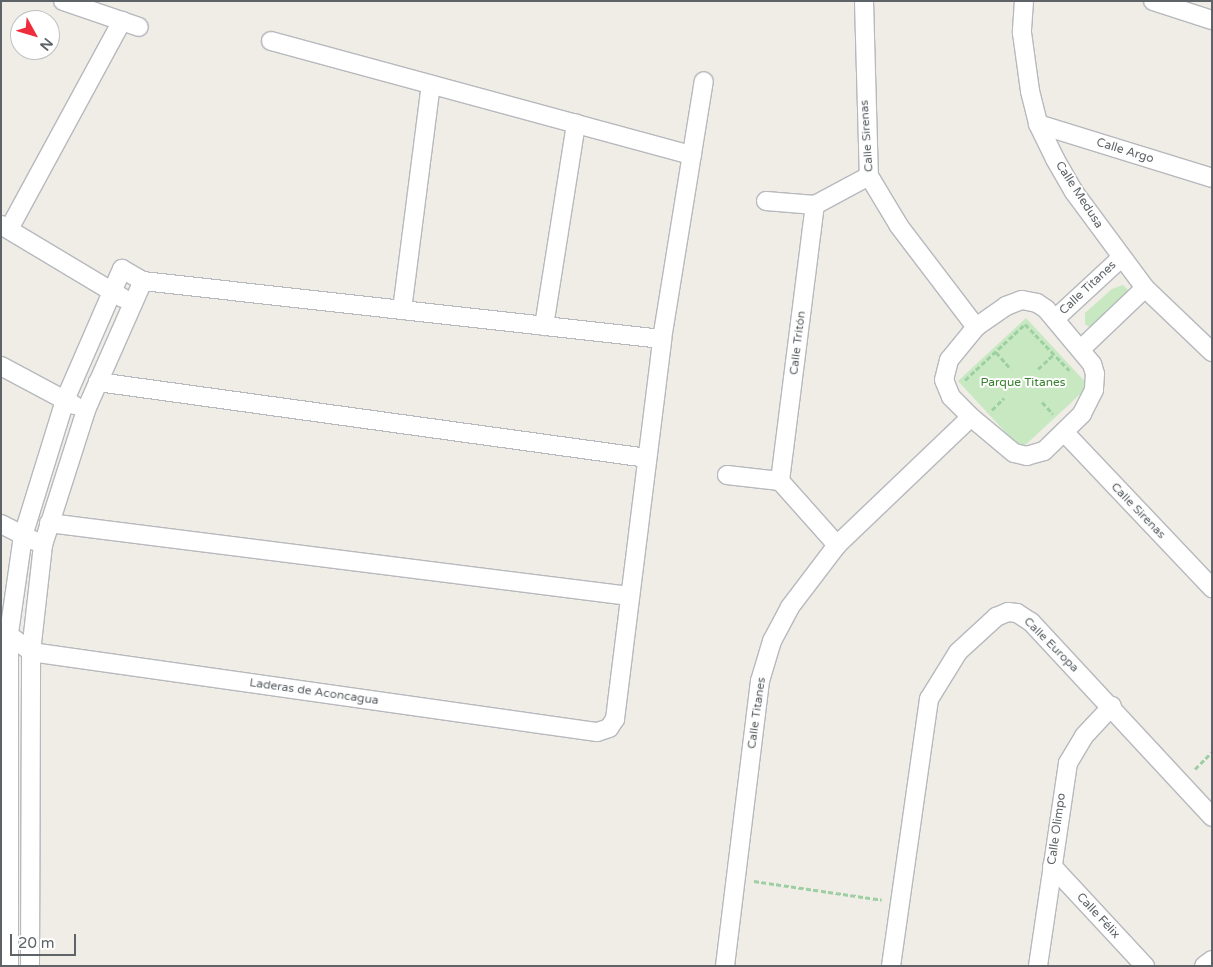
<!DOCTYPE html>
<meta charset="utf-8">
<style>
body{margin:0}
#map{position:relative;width:1213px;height:967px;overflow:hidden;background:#f0ece6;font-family:"Varela Round",sans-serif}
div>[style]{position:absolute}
.green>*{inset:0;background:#c7e8c1}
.path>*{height:3px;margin-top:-1.5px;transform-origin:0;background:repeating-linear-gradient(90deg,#9dcfa3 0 5px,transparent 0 7.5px)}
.roads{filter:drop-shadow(1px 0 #b6b9bd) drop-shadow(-1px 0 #b6b9bd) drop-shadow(0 1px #b6b9bd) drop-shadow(0 -1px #b6b9bd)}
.minor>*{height:18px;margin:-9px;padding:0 9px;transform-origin:9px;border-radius:9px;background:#fff}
span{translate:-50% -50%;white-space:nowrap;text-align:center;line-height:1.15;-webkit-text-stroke:4px #fff;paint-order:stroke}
.street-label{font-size:12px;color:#5d6366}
.park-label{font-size:12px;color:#3a8230}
.frame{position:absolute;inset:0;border:2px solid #5d6366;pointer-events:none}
.north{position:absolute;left:10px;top:10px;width:50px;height:50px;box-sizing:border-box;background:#fff;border:1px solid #bec1c2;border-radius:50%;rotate:129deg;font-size:14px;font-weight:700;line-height:20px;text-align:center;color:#5d6366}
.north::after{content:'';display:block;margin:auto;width:18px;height:22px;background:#ef2c3b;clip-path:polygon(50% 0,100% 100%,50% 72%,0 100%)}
.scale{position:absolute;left:10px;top:934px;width:66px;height:22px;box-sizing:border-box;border:2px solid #5d6366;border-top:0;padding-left:6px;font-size:15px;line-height:18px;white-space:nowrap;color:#5d6366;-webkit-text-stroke:4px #fff;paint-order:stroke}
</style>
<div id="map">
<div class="green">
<i style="clip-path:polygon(1123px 285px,1131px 293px,1091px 328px,1085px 324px,1085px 313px,1112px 289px)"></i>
<i style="clip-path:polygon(1026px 318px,1089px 386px,1021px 449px,958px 381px)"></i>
</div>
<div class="path">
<i style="left:996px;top:352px;width:23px;rotate:49deg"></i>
<i style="left:1038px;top:369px;width:22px;rotate:-43deg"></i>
<i style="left:965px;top:380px;width:82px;rotate:-43deg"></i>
<i style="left:1025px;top:324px;width:64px;rotate:46.3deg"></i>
<i style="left:1042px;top:402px;width:16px;rotate:47deg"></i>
<i style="left:992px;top:410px;width:17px;rotate:-45deg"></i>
<i style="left:1195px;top:769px;width:24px;rotate:-45deg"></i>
<i style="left:754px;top:881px;width:129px;rotate:8.4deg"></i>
</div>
<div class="roads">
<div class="minor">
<i style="left:63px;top:1px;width:80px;rotate:18.9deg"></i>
<i style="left:864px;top:1px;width:175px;rotate:88.4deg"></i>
<i style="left:869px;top:176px;width:58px;rotate:59deg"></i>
<i style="left:899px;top:226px;width:127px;rotate:52.7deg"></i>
<i style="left:1024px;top:1px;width:32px;rotate:94deg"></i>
<i style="left:1022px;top:33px;width:59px;rotate:82.1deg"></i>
<i style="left:1030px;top:91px;width:34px;rotate:76deg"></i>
<i style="left:1038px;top:124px;width:39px;rotate:64deg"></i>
<i style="left:1055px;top:159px;width:38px;rotate:60deg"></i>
<i style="left:1074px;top:192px;width:119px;rotate:53.5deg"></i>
<i style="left:1145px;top:288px;width:93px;rotate:43.7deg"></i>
<i style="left:1153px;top:1px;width:62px;rotate:17.9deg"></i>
<i style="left:271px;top:41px;width:436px;rotate:15.2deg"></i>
<i style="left:1038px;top:124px;width:182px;rotate:17.2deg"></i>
<i style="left:766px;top:201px;width:49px;rotate:4.7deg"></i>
<i style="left:815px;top:205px;width:61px;rotate:-28.2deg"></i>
<i style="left:1px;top:225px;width:142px;rotate:30.9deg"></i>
<i style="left:9px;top:229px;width:237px;rotate:-61.5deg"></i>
<i style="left:1022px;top:300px;width:15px;rotate:11deg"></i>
<i style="left:1037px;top:303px;width:11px;rotate:34deg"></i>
<i style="left:1046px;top:309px;width:72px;rotate:50.1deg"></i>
<i style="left:1092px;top:364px;width:10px;rotate:73deg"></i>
<i style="left:1095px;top:374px;width:16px;rotate:94deg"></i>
<i style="left:1094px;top:390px;width:27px;rotate:117deg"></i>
<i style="left:1082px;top:414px;width:53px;rotate:135.8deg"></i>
<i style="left:1044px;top:451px;width:18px;rotate:164deg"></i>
<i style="left:1027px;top:456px;width:13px;rotate:-167deg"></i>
<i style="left:1014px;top:453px;width:56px;rotate:-140.1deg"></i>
<i style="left:971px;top:417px;width:28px;rotate:-135deg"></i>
<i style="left:951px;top:397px;width:18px;rotate:-112deg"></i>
<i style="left:944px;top:380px;width:21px;rotate:-76deg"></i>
<i style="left:949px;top:360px;width:43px;rotate:-50.7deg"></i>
<i style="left:976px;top:327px;width:37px;rotate:-35deg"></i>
<i style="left:1006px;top:306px;width:17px;rotate:-21deg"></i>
<i style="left:402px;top:310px;width:227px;rotate:-82.7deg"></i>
<i style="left:1055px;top:319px;width:90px;rotate:-42.7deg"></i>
<i style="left:544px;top:326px;width:205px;rotate:-81deg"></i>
<i style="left:1081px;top:349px;width:88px;rotate:-43.6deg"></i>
<i style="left:1px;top:366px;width:83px;rotate:28.1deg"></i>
<i style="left:98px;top:382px;width:554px;rotate:7.88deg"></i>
<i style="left:1065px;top:433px;width:214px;rotate:46.5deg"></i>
<i style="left:727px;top:475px;width:53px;rotate:6.5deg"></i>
<i style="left:780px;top:481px;width:86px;rotate:48.3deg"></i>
<i style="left:780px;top:481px;width:278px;rotate:-82.8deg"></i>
<i style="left:49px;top:523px;width:585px;rotate:7.17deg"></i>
<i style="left:1px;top:524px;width:37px;rotate:27deg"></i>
<i style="left:1px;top:629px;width:38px;rotate:37deg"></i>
<i style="left:31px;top:652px;width:572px;rotate:8.05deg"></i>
<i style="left:597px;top:732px;width:13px;rotate:-18deg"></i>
<i style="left:609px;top:728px;width:11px;rotate:-56deg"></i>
<i style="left:615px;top:719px;width:383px;rotate:-82.9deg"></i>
<i style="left:662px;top:339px;width:261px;rotate:-80.8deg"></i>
<i style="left:1052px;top:866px;width:137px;rotate:47.1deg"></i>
<i style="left:9px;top:966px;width:333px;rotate:-90deg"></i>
<i style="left:9px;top:633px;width:98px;rotate:-81.8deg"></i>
<i style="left:23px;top:536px;width:142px;rotate:-72.8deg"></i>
<i style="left:65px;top:400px;width:143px;rotate:-66.5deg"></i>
<i style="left:122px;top:269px;width:24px;rotate:30deg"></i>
<i style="left:143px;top:281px;width:522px;rotate:6.38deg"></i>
<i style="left:30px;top:966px;width:314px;rotate:-89.8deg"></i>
<i style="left:31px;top:652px;width:108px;rotate:-83.6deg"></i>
<i style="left:43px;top:545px;width:142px;rotate:-72.3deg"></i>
<i style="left:86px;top:410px;width:141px;rotate:-66.2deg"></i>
<i style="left:725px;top:966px;width:287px;rotate:-83deg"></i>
<i style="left:760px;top:681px;width:42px;rotate:-73.3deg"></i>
<i style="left:772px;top:641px;width:38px;rotate:-62deg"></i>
<i style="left:790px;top:607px;width:78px;rotate:-52.8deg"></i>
<i style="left:837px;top:545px;width:185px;rotate:-43.7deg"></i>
<i style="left:891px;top:966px;width:270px;rotate:-81.9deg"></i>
<i style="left:929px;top:699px;width:55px;rotate:-58.3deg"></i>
<i style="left:958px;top:652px;width:52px;rotate:-42.6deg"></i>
<i style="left:996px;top:617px;width:13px;rotate:-23deg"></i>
<i style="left:1008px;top:612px;width:9px;rotate:6deg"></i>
<i style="left:1017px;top:613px;width:17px;rotate:33deg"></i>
<i style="left:1031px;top:622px;width:266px;rotate:47.1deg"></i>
<i style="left:1038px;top:966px;width:205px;rotate:-81.6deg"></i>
<i style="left:1068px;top:763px;width:31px;rotate:-59deg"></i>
<i style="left:1084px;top:736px;width:41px;rotate:-47deg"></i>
<i style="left:1204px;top:966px;width:10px;rotate:-37deg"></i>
</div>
</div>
<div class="street-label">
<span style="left:867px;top:136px;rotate:-94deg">Calle Sirenas</span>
<span style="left:1125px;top:151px;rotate:17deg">Calle Argo</span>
<span style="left:1079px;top:195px;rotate:57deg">Calle Medusa</span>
<span style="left:1088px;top:288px;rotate:-43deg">Calle Titanes</span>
<span style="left:798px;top:343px;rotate:-83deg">Calle Tritón</span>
<span style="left:1138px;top:511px;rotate:46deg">Calle Sirenas</span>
<span style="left:1051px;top:645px;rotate:45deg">Calle Europa</span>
<span style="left:314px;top:692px;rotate:8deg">Laderas de Aconcagua</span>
<span style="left:757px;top:713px;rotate:-82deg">Calle Titanes</span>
<span style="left:1057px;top:829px;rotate:-82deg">Calle Olimpo</span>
<span style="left:1098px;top:916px;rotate:47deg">Calle Félix</span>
</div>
<div class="park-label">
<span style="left:1023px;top:383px">Parque Titanes</span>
</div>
<div class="frame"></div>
<div class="north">N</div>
<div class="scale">20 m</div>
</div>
